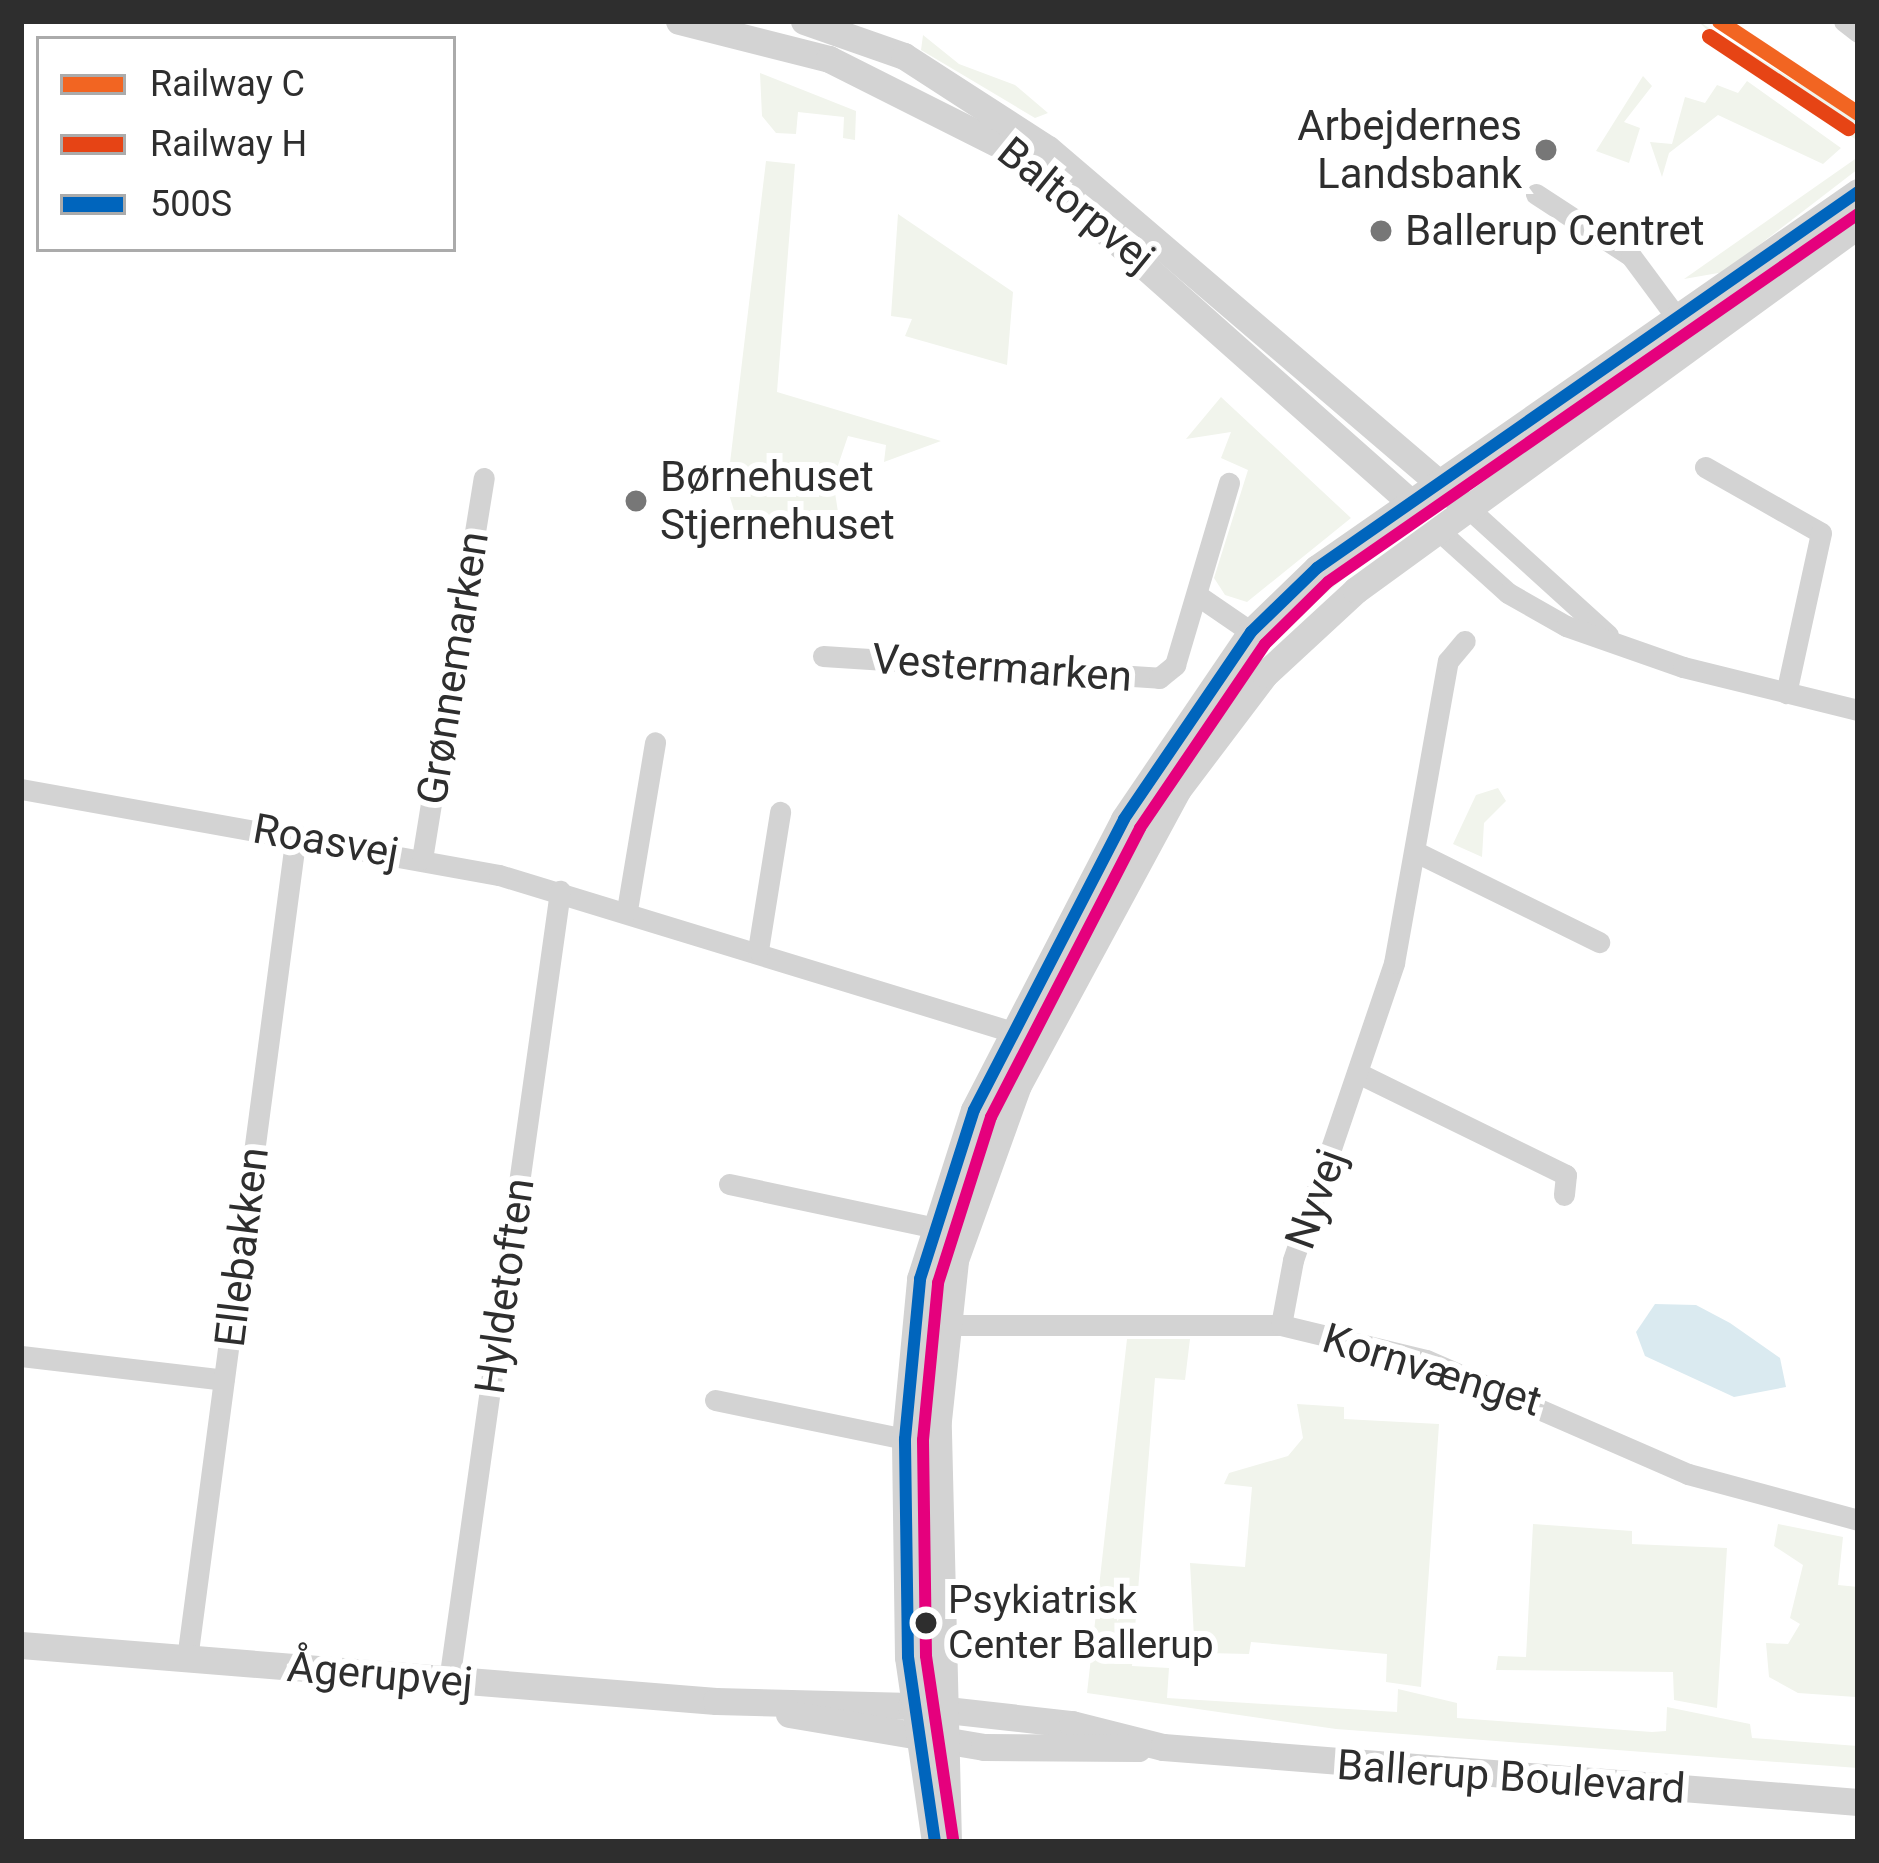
<!DOCTYPE html>
<meta charset="utf-8">
<style>
body{margin:0}
#map{position:relative;width:1879px;height:1863px;overflow:hidden;background:#fff;font-family:Roboto,sans-serif}
div>[style]{position:absolute}
.green>*{inset:0;background:#f1f4ec}
.water>*{inset:0;background:#daeaf0}
.minor>*{height:21px;margin:-10.5px;padding:0 10.5px;transform-origin:10.5px;border-radius:10.5px;background:#d3d3d3}
.tertiary>*{height:27px;margin:-13.5px;padding:0 13.5px;transform-origin:13.5px;border-radius:13.5px;background:#d3d3d3}
.bus-1>*{height:12px;margin:-6px;padding:0 6px;transform-origin:6px;border-radius:6px;background:#0065bd}
.bus-2>*{height:12px;margin:-6px;padding:0 6px;transform-origin:6px;border-radius:6px;background:#e5007d}
.rail-1>*{height:15px;margin:-7.5px;padding:0 7.5px;transform-origin:7.5px;border-radius:7.5px;background:#f26522}
.rail-2>*{height:15px;margin:-7.5px;padding:0 7.5px;transform-origin:7.5px;border-radius:7.5px;background:#e64415}
.dots>*{width:33px;height:33px;translate:-50% -50%;box-sizing:border-box;border:6px solid #fff;border-radius:50%}
span{translate:-50% -50%;white-space:nowrap;text-align:center;line-height:1.15;-webkit-text-stroke:12px #fff;paint-order:stroke}
.bus-label{font-size:39px;color:#2e2e2e}
.left{translate:0 -50%;text-align:left}
.poi-label{font-size:42px;color:#2e2e2e}
.right{translate:-100% -50%;text-align:right}
.street-label{font-size:42px;color:#2e2e2e}
.frame{position:absolute;inset:0;border:24px solid #2e2e2e;pointer-events:none}
.legend{position:absolute;left:36px;top:36px;width:420px;height:216px;box-sizing:border-box;background:#fff;border:3px solid #ababab;margin:0;padding:15px 21px;list-style:none;font-size:36px;color:#2e2e2e}
.legend li{display:flex;align-items:center;gap:24px;height:60px}
.legend b{width:60px;border:3px solid #ababab}
</style>
<div id="map">
<div class="green">
<i style="clip-path:polygon(1698px 21px,1858px 120px,1858px 141px,1736px 58px)"></i>
<i style="clip-path:polygon(923px 35px,959px 64px,1015px 85px,1048px 113px,1035px 118px,921px 50px)"></i>
<i style="clip-path:polygon(760px 73px,856px 111px,855px 140px,843px 138px,844px 117px,798px 112px,796px 134px,776px 133px,762px 116px)"></i>
<i style="clip-path:polygon(1643px 76px,1652px 86px,1624px 122px,1640px 128px,1629px 163px,1596px 151px)"></i>
<i style="clip-path:polygon(1747px 81px,1841px 148px,1823px 164px,1718px 115px,1669px 153px,1662px 177px,1650px 142px,1672px 144px,1685px 97px,1705px 103px,1717px 85px,1738px 93px)"></i>
<i style="clip-path:polygon(1858px 157px,1858px 169px,1724px 272px,1684px 279px)"></i>
<i style="clip-path:polygon(766px 161px,795px 164px,777px 392px,941px 441px,884px 462px,886px 445px,848px 436px,833px 480px,838px 512px,742px 536px,727px 488px)"></i>
<i style="clip-path:polygon(898px 214px,1013px 292px,1007px 365px,905px 336px,912px 319px,891px 316px)"></i>
<i style="clip-path:polygon(1221px 397px,1351px 518px,1247px 602px,1225px 595px,1214px 578px,1248px 470px,1221px 458px,1231px 432px,1186px 439px)"></i>
<i style="clip-path:polygon(1398px 523px,1403px 529px,1288px 625px,1235px 684px,1050px 1001px,1042px 997px,1158px 789px,1265px 636px)"></i>
<i style="clip-path:polygon(1498px 788px,1506px 801px,1484px 823px,1482px 857px,1453px 844px,1476px 795px)"></i>
<i style="clip-path:polygon(1127px 1339px,1190px 1339px,1185px 1380px,1155px 1378px,1132px 1666px,1169px 1668px,1167px 1698px,1397px 1712px,1398px 1689px,1457px 1703px,1457px 1718px,1652px 1732px,1666px 1731px,1667px 1707px,1750px 1724px,1752px 1738px,1858px 1746px,1858px 1768px,1336px 1729px,1087px 1693px)"></i>
<i style="clip-path:polygon(1297px 1404px,1344px 1407px,1344px 1419px,1439px 1424px,1421px 1687px,1386px 1682px,1387px 1654px,1251px 1642px,1249px 1654px,1207px 1653px,1194px 1638px,1190px 1563px,1245px 1567px,1252px 1487px,1224px 1484px,1229px 1473px,1288px 1456px,1303px 1438px)"></i>
<i style="clip-path:polygon(1533px 1524px,1632px 1531px,1632px 1544px,1727px 1548px,1717px 1708px,1674px 1700px,1673px 1672px,1496px 1670px,1498px 1656px,1526px 1657px)"></i>
<i style="clip-path:polygon(1778px 1524px,1843px 1537px,1838px 1585px,1858px 1587px,1856px 1697px,1798px 1693px,1769px 1677px,1766px 1643px,1788px 1644px,1800px 1624px,1790px 1618px,1803px 1565px,1774px 1546px)"></i>
</div>
<div class="water">
<i style="clip-path:polygon(1655px 1304px,1696px 1305px,1730px 1323px,1780px 1358px,1786px 1387px,1734px 1397px,1645px 1356px,1636px 1332px)"></i>
</div>
<div class="minor">
<i style="left:1844px;top:21px;width:18px;rotate:38deg"></i>
<i style="left:1536px;top:194px;width:113px;rotate:33.1deg"></i>
<i style="left:1631px;top:256px;width:109px;rotate:53.5deg"></i>
<i style="left:1705px;top:467px;width:133px;rotate:29.6deg"></i>
<i style="left:1821px;top:533px;width:164px;rotate:102.3deg"></i>
<i style="left:1468px;top:508px;width:189px;rotate:42.2deg"></i>
<i style="left:1438px;top:530px;width:94px;rotate:42deg"></i>
<i style="left:1508px;top:593px;width:67px;rotate:29.6deg"></i>
<i style="left:1566px;top:626px;width:124px;rotate:19.3deg"></i>
<i style="left:1683px;top:667px;width:180px;rotate:13.8deg"></i>
<i style="left:1197px;top:595px;width:65px;rotate:34.4deg"></i>
<i style="left:823px;top:656px;width:337px;rotate:3.7deg"></i>
<i style="left:1159px;top:678px;width:21px;rotate:-39deg"></i>
<i style="left:1175px;top:665px;width:190px;rotate:-73.5deg"></i>
<i style="left:21px;top:789px;width:486px;rotate:10.2deg"></i>
<i style="left:499px;top:875px;width:551px;rotate:16.99deg"></i>
<i style="left:1418px;top:853px;width:202px;rotate:26.2deg"></i>
<i style="left:422px;top:859px;width:386px;rotate:-80.8deg"></i>
<i style="left:627px;top:910px;width:170px;rotate:-80.5deg"></i>
<i style="left:758px;top:950px;width:140px;rotate:-80.9deg"></i>
<i style="left:1362px;top:1075px;width:227px;rotate:26.1deg"></i>
<i style="left:1566px;top:1175px;width:20px;rotate:96deg"></i>
<i style="left:729px;top:1184px;width:208px;rotate:12deg"></i>
<i style="left:913px;top:1325px;width:368px"></i>
<i style="left:1281px;top:1325px;width:149px;rotate:13.6deg"></i>
<i style="left:1426px;top:1360px;width:286px;rotate:23.5deg"></i>
<i style="left:1688px;top:1474px;width:176px;rotate:15.1deg"></i>
<i style="left:1281px;top:1325px;width:66px;rotate:-79.5deg"></i>
<i style="left:1293px;top:1260px;width:314px;rotate:-71.2deg"></i>
<i style="left:1394px;top:963px;width:307px;rotate:-79.9deg"></i>
<i style="left:1448px;top:661px;width:26px;rotate:-50deg"></i>
<i style="left:21px;top:1356px;width:204px;rotate:6.7deg"></i>
<i style="left:715px;top:1400px;width:194px;rotate:11.6deg"></i>
<i style="left:187px;top:1659px;width:832px;rotate:-82.47deg"></i>
<i style="left:449px;top:1681px;width:798px;rotate:-82deg"></i>
</div>
<div class="tertiary">
<i style="left:679px;top:21px;width:155px;rotate:14.2deg"></i>
<i style="left:829px;top:59px;width:212px;rotate:26.7deg"></i>
<i style="left:1018px;top:154px;width:535px;rotate:41.59deg"></i>
<i style="left:804px;top:21px;width:106px;rotate:19.3deg"></i>
<i style="left:904px;top:56px;width:171px;rotate:32.9deg"></i>
<i style="left:1048px;top:149px;width:553px;rotate:40.52deg"></i>
<i style="left:21px;top:1645px;width:697px;rotate:4.61deg"></i>
<i style="left:716px;top:1701px;width:195px;rotate:1.5deg"></i>
<i style="left:911px;top:1706px;width:162px;rotate:6.4deg"></i>
<i style="left:1072px;top:1724px;width:94px;rotate:14.2deg"></i>
<i style="left:1163px;top:1747px;width:697px;rotate:4.52deg"></i>
<i style="left:789px;top:1714px;width:198px;rotate:9.6deg"></i>
<i style="left:984px;top:1747px;width:154px;rotate:0.4deg"></i>
<i style="left:935px;top:1842px;width:187px;rotate:-98.3deg"></i>
<i style="left:908px;top:1657px;width:218px;rotate:-90.8deg"></i>
<i style="left:905px;top:1439px;width:161px;rotate:-84.6deg"></i>
<i style="left:920px;top:1279px;width:177px;rotate:-72.3deg"></i>
<i style="left:974px;top:1110px;width:327px;rotate:-62.7deg"></i>
<i style="left:1124px;top:819px;width:226px;rotate:-55.8deg"></i>
<i style="left:1251px;top:632px;width:92px;rotate:-44.1deg"></i>
<i style="left:1317px;top:568px;width:659px;rotate:-34.8deg"></i>
<i style="left:948px;top:1842px;width:422px;rotate:-91.4deg"></i>
<i style="left:938px;top:1420px;width:161px;rotate:-83.9deg"></i>
<i style="left:955px;top:1260px;width:186px;rotate:-70.2deg"></i>
<i style="left:1018px;top:1085px;width:336px;rotate:-61.6deg"></i>
<i style="left:1178px;top:789px;width:144px;rotate:-52.9deg"></i>
<i style="left:1265px;top:674px;width:124px;rotate:-42.7deg"></i>
<i style="left:1356px;top:590px;width:621px;rotate:-36.02deg"></i>
</div>
<div class="bus-1">
<i style="left:935px;top:1842px;width:187px;rotate:-98.3deg"></i>
<i style="left:908px;top:1657px;width:218px;rotate:-90.8deg"></i>
<i style="left:905px;top:1439px;width:161px;rotate:-84.6deg"></i>
<i style="left:920px;top:1279px;width:177px;rotate:-72.3deg"></i>
<i style="left:974px;top:1110px;width:327px;rotate:-62.7deg"></i>
<i style="left:1124px;top:819px;width:226px;rotate:-55.8deg"></i>
<i style="left:1251px;top:632px;width:92px;rotate:-44.1deg"></i>
<i style="left:1317px;top:568px;width:659px;rotate:-34.8deg"></i>
</div>
<div class="bus-2">
<i style="left:953px;top:1839px;width:185px;rotate:-98.4deg"></i>
<i style="left:926px;top:1656px;width:216px;rotate:-90.8deg"></i>
<i style="left:923px;top:1440px;width:158px;rotate:-84.5deg"></i>
<i style="left:938px;top:1283px;width:174px;rotate:-72.3deg"></i>
<i style="left:991px;top:1117px;width:325px;rotate:-62.7deg"></i>
<i style="left:1140px;top:828px;width:222px;rotate:-55.8deg"></i>
<i style="left:1265px;top:644px;width:88px;rotate:-44.5deg"></i>
<i style="left:1328px;top:582px;width:645px;rotate:-34.77deg"></i>
</div>
<div class="rail-1">
<i style="left:1719px;top:21px;width:167px;rotate:33.5deg"></i>
</div>
<div class="rail-2">
<i style="left:1709px;top:36px;width:167px;rotate:33.5deg"></i>
</div>
<div class="dots">
<i style="left:1546px;top:150px;background:#777"></i>
<i style="left:1381px;top:231px;background:#777"></i>
<i style="left:636px;top:501px;background:#777"></i>
<i style="left:926px;top:1623px;background:#2e2e2e"></i>
</div>
<div class="bus-label">
<span class="left" style="left:948px;top:1623px">Psykiatrisk<br>Center Ballerup</span>
</div>
<div class="poi-label">
<span class="right" style="left:1522px;top:150px">Arbejdernes<br>Landsbank</span>
<span class="left" style="left:1405px;top:231px">Ballerup Centret</span>
<span class="left" style="left:660px;top:501px">Børnehuset<br>Stjernehuset</span>
</div>
<div class="street-label">
<span style="left:1076px;top:205px;rotate:39deg">Baltorpvej</span>
<span style="left:453px;top:668px;rotate:-81deg">Grønnemarken</span>
<span style="left:1002px;top:668px;rotate:4deg">Vestermarken</span>
<span style="left:326px;top:841px;rotate:10deg">Roasvej</span>
<span style="left:1316px;top:1199px;rotate:-70deg">Nyvej</span>
<span style="left:242px;top:1247px;rotate:-83deg">Ellebakken</span>
<span style="left:505px;top:1286px;rotate:-82deg">Hyldetoften</span>
<span style="left:1432px;top:1370px;rotate:17deg">Kornvænget</span>
<span style="left:380px;top:1675px;rotate:5deg">Ågerupvej</span>
<span style="left:1511px;top:1777px;rotate:4deg">Ballerup Boulevard</span>
</div>
<div class="frame"></div>
<ul class="legend">
<li><b style="height:15px;background:#f26522"></b>Railway C</li>
<li><b style="height:15px;background:#e64415"></b>Railway H</li>
<li><b style="height:15px;background:#0065bd"></b>500S</li>
</ul>
</div>
